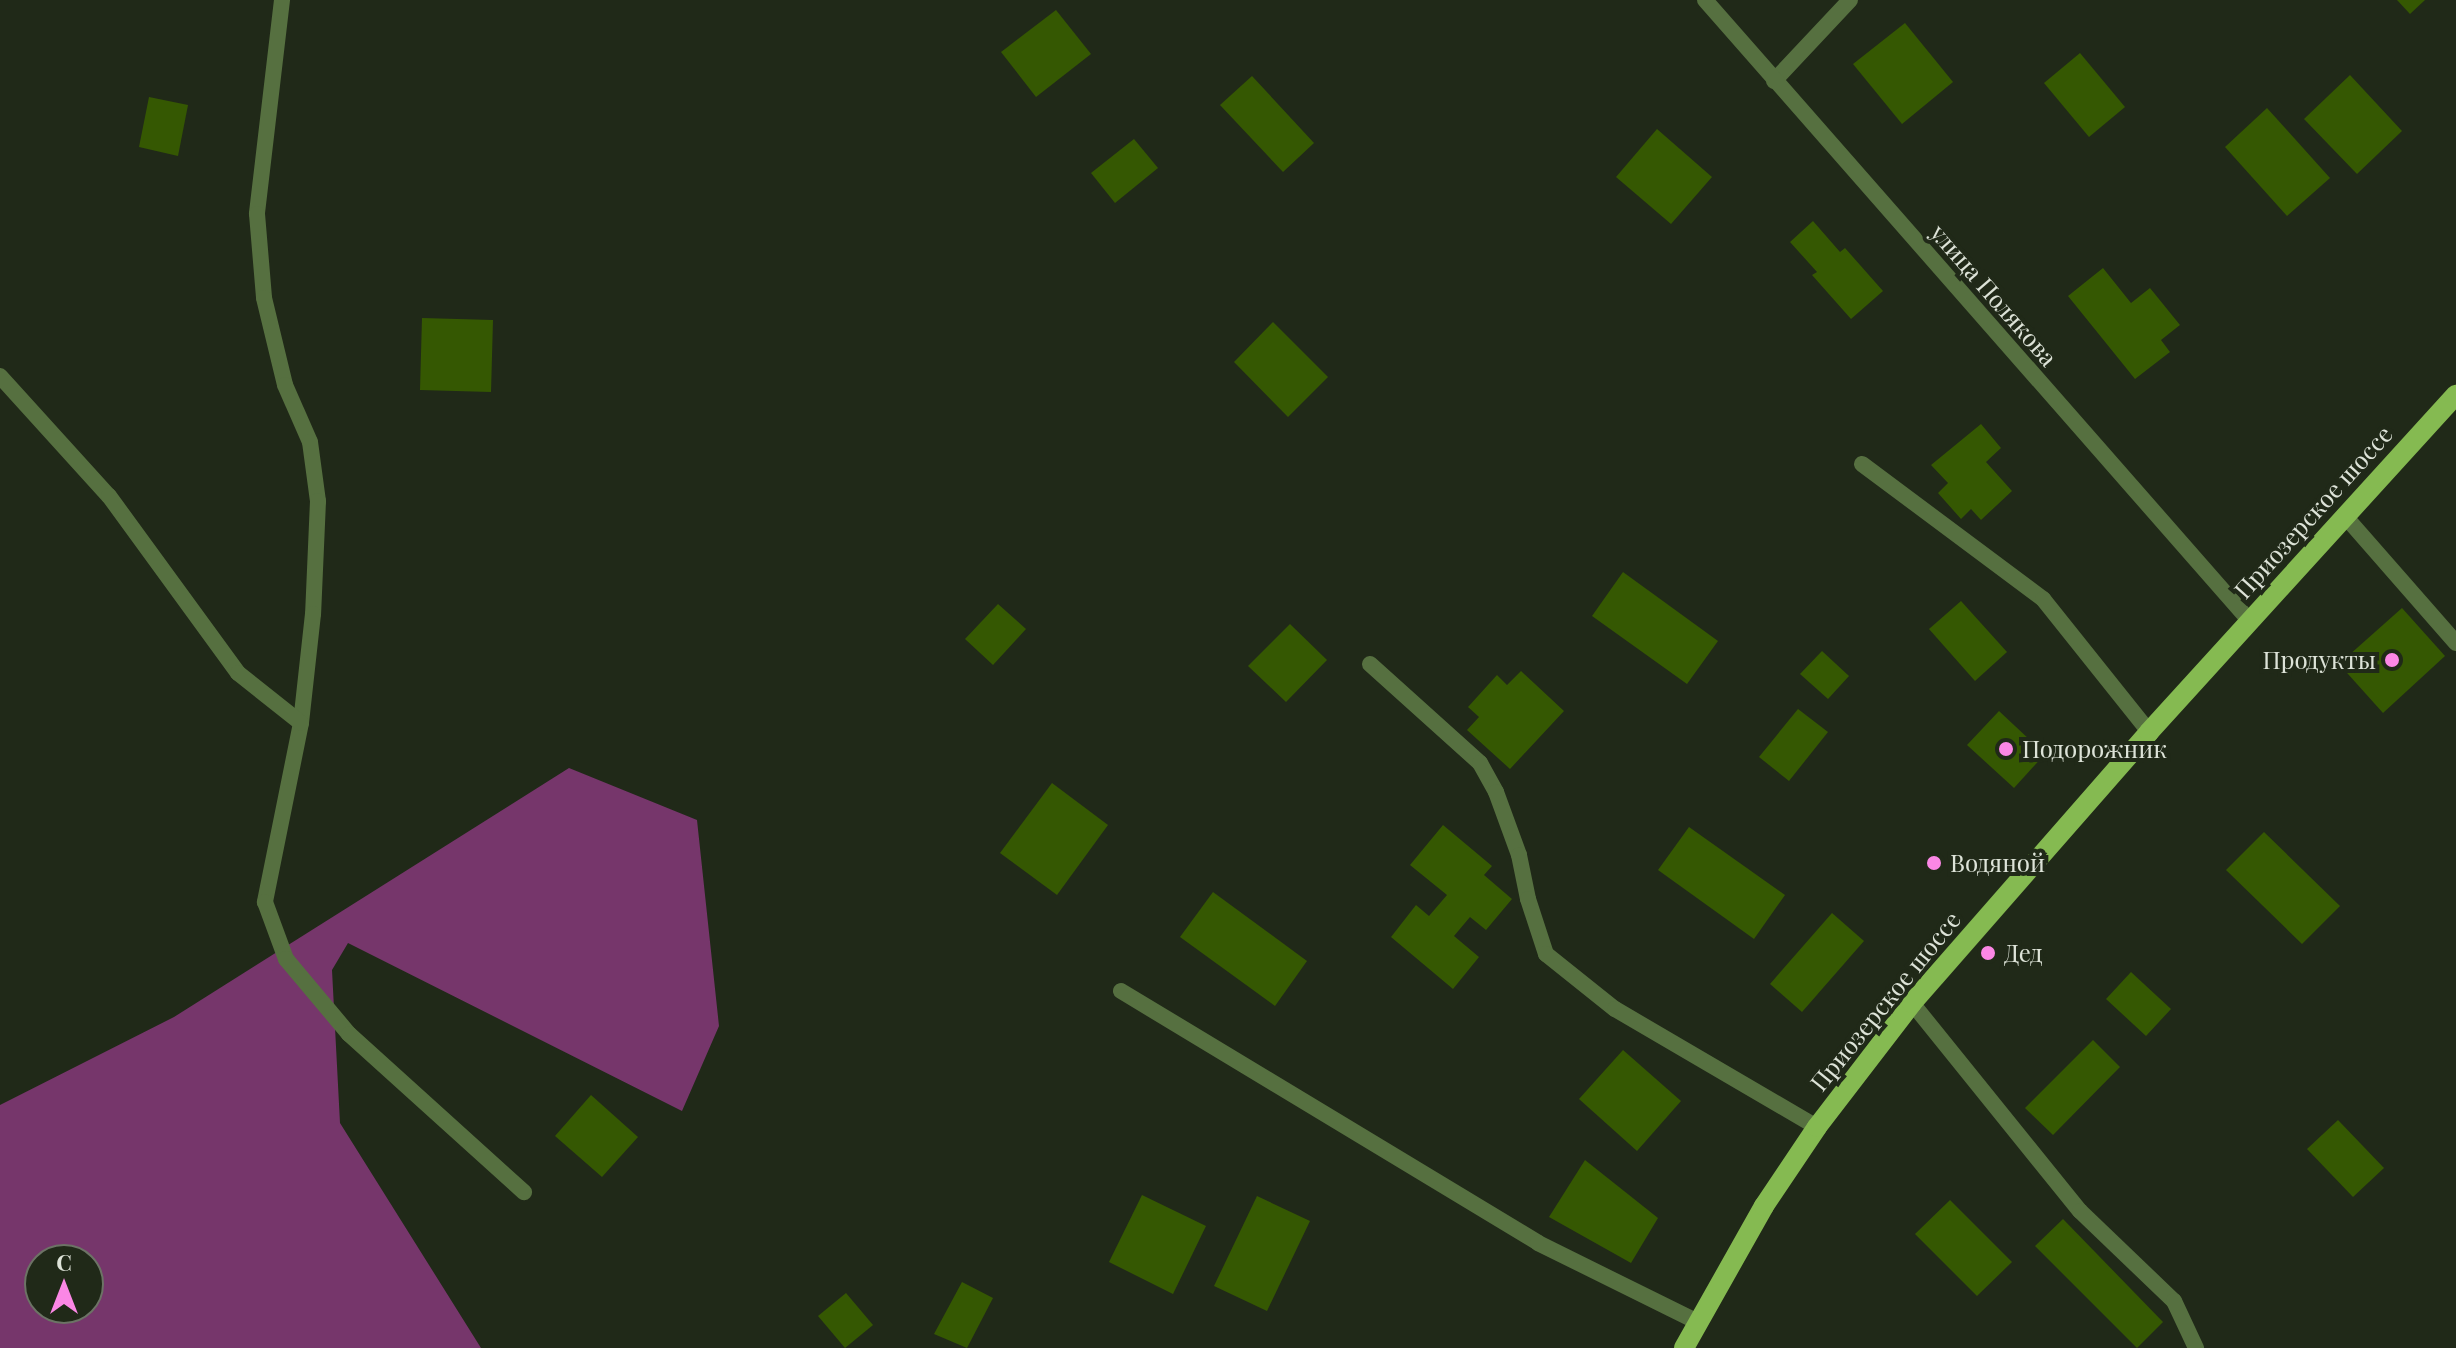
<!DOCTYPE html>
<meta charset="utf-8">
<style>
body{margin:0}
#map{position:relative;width:2456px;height:1348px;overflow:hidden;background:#202918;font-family:"Playfair Display",serif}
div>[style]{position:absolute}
.forest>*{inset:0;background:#76366b}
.building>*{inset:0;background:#355802}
.service>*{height:16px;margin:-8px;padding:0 8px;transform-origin:8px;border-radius:8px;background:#567040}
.minor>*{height:16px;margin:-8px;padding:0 8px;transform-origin:8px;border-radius:8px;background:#567040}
.primary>*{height:20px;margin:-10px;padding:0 10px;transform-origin:10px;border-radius:10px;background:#85ba51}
.dots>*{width:22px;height:22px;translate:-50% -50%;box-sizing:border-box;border:4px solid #202918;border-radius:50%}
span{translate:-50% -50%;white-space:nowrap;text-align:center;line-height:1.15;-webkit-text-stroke:8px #202918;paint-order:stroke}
.street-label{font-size:24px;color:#dde3d8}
.poi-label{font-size:24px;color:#dde3d8}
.right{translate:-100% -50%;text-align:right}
.left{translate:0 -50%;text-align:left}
.north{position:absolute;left:24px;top:1244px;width:80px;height:80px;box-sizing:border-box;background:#202918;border:2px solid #6c7365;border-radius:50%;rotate:0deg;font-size:22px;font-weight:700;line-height:32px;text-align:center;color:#dde3d8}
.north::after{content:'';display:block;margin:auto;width:28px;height:36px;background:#fb87e5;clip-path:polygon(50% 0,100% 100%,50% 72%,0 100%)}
</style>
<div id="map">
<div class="forest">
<i style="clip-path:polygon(evenodd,569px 768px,697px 820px,719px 1026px,682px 1111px,348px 943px,332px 970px,340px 1123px,481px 1348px,0 1348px,0 1105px,174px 1017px,569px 768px,40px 1260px,88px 1260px,88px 1308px,40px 1308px,40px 1260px)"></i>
</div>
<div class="building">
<i style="clip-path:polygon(2397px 0,2425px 0,2410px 14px)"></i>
<i style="clip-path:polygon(1056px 10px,1091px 54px,1036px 97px,1001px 52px)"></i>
<i style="clip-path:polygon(1905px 23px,1953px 82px,1902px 124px,1853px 64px)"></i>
<i style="clip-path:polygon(2080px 53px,2125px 107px,2089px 137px,2044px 83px)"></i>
<i style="clip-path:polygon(2350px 75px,2402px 131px,2357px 174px,2304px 119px)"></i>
<i style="clip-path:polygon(1252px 76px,1314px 143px,1283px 172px,1220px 105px)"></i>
<i style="clip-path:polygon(149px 97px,188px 105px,178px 156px,139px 147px)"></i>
<i style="clip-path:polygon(2267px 108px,2330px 178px,2287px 216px,2225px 147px)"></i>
<i style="clip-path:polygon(1657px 129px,1712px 177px,1671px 224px,1616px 177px)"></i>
<i style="clip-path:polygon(1134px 139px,1158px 168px,1115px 203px,1091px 173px)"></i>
<i style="clip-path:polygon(1813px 221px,1840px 252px,1845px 248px,1883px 291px,1851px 319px,1812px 275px,1817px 272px,1790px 242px)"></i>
<i style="clip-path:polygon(2103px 268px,2131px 303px,2150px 288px,2180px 325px,2161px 340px,2170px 352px,2135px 379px,2068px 296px)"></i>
<i style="clip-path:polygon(422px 318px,493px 320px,491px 392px,420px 390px)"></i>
<i style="clip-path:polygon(1273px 322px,1328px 377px,1288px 417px,1234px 362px)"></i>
<i style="clip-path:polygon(1981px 424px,2001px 448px,1986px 462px,2012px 491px,1981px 520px,1971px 509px,1961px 519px,1938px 493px,1948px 483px,1931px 465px)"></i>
<i style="clip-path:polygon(1623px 572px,1718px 641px,1687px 684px,1592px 616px)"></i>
<i style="clip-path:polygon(1961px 601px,2007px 652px,1975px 681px,1929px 629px)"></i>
<i style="clip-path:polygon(998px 604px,1026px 629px,993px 665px,965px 639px)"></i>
<i style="clip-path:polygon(2402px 608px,2445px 656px,2383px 713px,2339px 664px)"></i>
<i style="clip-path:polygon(1290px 624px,1327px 660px,1286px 702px,1248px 666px)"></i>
<i style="clip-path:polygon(1822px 651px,1849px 676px,1828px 699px,1800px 674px)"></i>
<i style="clip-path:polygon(1521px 671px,1564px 711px,1510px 769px,1467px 730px,1479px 717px,1468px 707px,1497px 675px,1507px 685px)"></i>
<i style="clip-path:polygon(1798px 709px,1828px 732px,1789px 781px,1759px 757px)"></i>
<i style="clip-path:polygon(1999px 711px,2045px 754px,2014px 788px,1967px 745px)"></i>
<i style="clip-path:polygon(1052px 783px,1108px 825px,1057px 895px,1000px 853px)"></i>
<i style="clip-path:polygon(1443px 825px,1492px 866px,1484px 875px,1512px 899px,1486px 930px,1470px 917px,1454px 936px,1479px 957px,1453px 989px,1391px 937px,1416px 905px,1429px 916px,1447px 895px,1410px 865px)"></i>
<i style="clip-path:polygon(1689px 827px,1785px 895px,1754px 939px,1658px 870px)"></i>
<i style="clip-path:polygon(2264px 832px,2340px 906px,2302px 944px,2226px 870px)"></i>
<i style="clip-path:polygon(1213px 892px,1307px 961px,1275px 1006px,1180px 937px)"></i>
<i style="clip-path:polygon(1832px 913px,1864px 941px,1802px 1012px,1770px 984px)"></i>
<i style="clip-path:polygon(2131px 972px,2171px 1009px,2146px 1036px,2106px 999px)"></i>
<i style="clip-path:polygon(2093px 1040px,2120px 1067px,2053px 1135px,2025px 1108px)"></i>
<i style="clip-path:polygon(1623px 1050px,1681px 1101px,1637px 1151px,1579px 1099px)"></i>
<i style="clip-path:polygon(591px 1095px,638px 1137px,602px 1177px,555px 1136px)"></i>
<i style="clip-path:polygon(2338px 1120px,2384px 1168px,2353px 1197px,2307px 1149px)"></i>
<i style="clip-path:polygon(1585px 1160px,1658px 1218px,1631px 1263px,1549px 1217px)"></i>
<i style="clip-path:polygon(1142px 1195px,1206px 1226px,1173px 1294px,1109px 1262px)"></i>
<i style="clip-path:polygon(1257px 1196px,1310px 1221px,1267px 1311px,1214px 1286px)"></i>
<i style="clip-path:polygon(1950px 1200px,2012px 1262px,1977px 1296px,1915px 1234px)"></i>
<i style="clip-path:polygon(2063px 1219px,2163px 1322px,2137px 1348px,2035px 1246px)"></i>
<i style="clip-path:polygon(962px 1282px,993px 1298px,967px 1348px,934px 1334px)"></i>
<i style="clip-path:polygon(846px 1293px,873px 1325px,845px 1348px,818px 1316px)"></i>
</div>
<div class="service">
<i style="left:1774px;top:81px;width:111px;rotate:-46.8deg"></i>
<i style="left:1862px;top:464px;width:226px;rotate:36.7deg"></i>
<i style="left:2043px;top:599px;width:170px;rotate:51.4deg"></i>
<i style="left:2344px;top:515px;width:170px;rotate:48.8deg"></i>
<i style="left:1370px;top:664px;width:148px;rotate:42deg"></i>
<i style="left:1480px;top:763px;width:33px;rotate:61deg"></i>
<i style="left:1496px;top:792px;width:67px;rotate:69.9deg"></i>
<i style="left:1519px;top:855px;width:45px;rotate:78.4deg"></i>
<i style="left:1528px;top:899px;width:58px;rotate:71.9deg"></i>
<i style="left:1546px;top:954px;width:88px;rotate:38.6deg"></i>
<i style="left:1615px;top:1009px;width:234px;rotate:30.3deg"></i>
<i style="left:1121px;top:991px;width:487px;rotate:31.1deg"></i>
<i style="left:1538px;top:1243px;width:176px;rotate:26.3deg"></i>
</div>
<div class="minor">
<i style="left:282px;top:0;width:215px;rotate:96.7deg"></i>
<i style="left:257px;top:214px;width:84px;rotate:85.2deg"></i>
<i style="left:264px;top:298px;width:89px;rotate:76.4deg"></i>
<i style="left:285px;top:385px;width:62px;rotate:66.3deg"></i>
<i style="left:310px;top:442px;width:60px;rotate:82.3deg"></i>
<i style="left:318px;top:501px;width:113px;rotate:92.5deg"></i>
<i style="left:313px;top:614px;width:110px;rotate:96.3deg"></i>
<i style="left:301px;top:723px;width:183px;rotate:101.4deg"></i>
<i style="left:265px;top:902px;width:61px;rotate:69.8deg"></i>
<i style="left:286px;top:959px;width:98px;rotate:50deg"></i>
<i style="left:349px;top:1034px;width:236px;rotate:42.1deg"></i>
<i style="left:1705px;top:0;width:825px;rotate:48.74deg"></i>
<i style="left:0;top:376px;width:162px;rotate:47.8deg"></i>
<i style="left:109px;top:496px;width:219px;rotate:53.9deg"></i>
<i style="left:238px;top:673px;width:80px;rotate:38.4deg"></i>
<i style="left:1912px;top:1003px;width:267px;rotate:51.1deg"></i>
<i style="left:2080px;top:1211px;width:130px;rotate:43.8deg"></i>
<i style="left:2174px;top:1301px;width:52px;rotate:64.9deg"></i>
</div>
<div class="primary">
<i style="left:1684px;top:1348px;width:163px;rotate:-60.6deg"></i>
<i style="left:1764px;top:1206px;width:95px;rotate:-56.1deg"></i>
<i style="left:1817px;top:1127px;width:156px;rotate:-52.5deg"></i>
<i style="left:1912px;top:1003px;width:360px;rotate:-48.8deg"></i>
<i style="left:2149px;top:732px;width:456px;rotate:-47.7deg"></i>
</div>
<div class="dots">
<i style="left:2392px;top:660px;background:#fb87e5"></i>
<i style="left:2006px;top:749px;background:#fb87e5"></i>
<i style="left:1934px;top:863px;background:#fb87e5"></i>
<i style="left:1988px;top:953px;background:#fb87e5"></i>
</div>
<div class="street-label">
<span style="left:1994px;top:295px;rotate:49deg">улица Полякова</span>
<span style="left:2313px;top:512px;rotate:-48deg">Приозерское шоссе</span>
<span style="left:1885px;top:1001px;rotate:-51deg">Приозерское шоссе</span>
</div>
<div class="poi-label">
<span class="right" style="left:2376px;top:660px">Продукты</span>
<span class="left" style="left:2022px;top:749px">Подорожник</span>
<span class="left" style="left:1950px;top:863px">Водяной</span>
<span class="left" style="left:2004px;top:953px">Дед</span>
</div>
<div class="north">С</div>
</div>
